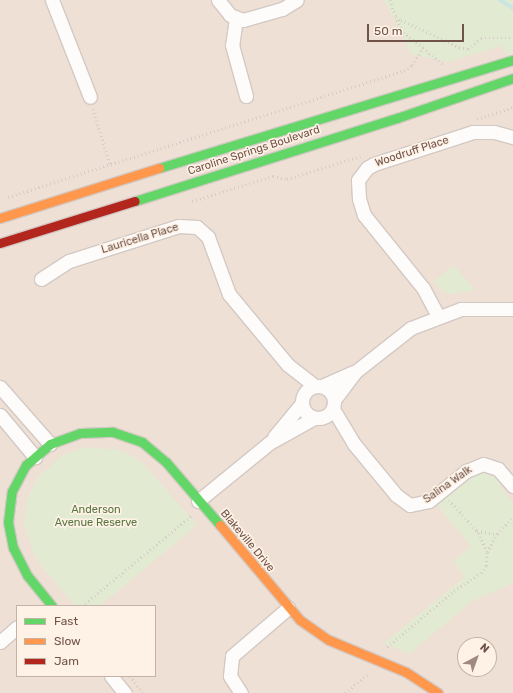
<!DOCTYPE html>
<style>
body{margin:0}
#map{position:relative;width:513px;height:693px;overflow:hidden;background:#f5eee7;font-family:Rubik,sans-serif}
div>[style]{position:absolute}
.residential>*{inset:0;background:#eee0d4}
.green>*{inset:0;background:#e3ead2}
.stream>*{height:4px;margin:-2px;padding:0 2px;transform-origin:2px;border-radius:2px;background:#c9e5e4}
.path>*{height:2.5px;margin-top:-1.25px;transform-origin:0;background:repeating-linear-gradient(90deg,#d6ccc9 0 1px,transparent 0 4px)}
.roads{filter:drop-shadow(1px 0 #d3c9c4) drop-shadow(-1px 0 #d3c9c4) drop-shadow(0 1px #d3c9c4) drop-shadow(0 -1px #d3c9c4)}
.street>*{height:13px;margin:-6.5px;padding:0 6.5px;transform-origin:6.5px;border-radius:6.5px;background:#fefcfb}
.street>.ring{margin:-6.5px;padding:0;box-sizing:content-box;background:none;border:13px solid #fefcfb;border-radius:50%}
.fast>*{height:9px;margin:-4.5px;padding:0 4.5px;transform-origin:4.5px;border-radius:4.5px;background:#63d668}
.slow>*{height:9px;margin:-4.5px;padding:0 4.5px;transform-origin:4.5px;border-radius:4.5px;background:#ff974d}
.jam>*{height:9px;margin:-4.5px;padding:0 4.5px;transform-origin:4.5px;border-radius:4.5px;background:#b3261e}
span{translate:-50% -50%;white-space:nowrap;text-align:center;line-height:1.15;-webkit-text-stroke:3.5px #fef2e6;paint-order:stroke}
.street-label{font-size:11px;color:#715349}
.park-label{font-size:11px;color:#577642}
.legend{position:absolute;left:16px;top:605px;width:140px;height:72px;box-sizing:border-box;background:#fef2e6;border:1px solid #c6b2a7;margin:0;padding:5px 7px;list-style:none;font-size:12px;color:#715349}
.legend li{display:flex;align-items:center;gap:8px;height:20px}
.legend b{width:20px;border:1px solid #c6b2a7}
.north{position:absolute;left:457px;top:637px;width:40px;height:40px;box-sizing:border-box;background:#fef2e6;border:1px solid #c6b2a7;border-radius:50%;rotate:41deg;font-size:11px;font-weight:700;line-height:16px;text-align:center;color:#715349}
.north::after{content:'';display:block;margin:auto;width:14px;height:18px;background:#9f8980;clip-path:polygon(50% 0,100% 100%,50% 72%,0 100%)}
.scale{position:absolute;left:367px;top:24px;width:97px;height:18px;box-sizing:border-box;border:2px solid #715349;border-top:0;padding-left:5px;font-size:12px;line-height:14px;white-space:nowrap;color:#715349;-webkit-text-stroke:3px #fef2e6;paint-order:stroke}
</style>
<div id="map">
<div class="residential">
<i style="clip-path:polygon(evenodd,0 0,513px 0,513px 693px,0 693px,0 0,17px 606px,155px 606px,155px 676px,17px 676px,17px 606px,0 0,465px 645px,489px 645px,489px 669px,465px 669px,465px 645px)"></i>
</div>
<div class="green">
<i style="clip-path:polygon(384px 0,513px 0,513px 63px,501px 46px,448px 62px,411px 54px)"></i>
<i style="clip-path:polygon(454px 265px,475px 290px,450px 294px,440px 289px,434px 281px)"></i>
<i style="clip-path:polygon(86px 447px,121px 450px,142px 462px,197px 525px,100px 606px,75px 606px,36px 559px,24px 523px,27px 500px,38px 477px,63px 455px)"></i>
<i style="clip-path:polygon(486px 470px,494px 474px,502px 482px,500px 487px,513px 502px,513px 583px,471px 602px,409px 654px,384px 643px,465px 577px,453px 561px,471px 546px,438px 506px,439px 503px,474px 473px)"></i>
</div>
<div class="stream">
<i style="left:500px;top:0;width:15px;rotate:32deg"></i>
</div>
<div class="path">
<i style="left:390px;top:0;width:18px;rotate:71deg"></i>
<i style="left:396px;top:17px;width:6px;rotate:31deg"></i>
<i style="left:401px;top:20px;width:64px;rotate:25deg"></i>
<i style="left:459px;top:47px;width:9px;rotate:13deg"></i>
<i style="left:468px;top:49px;width:17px;rotate:-40deg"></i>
<i style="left:481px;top:38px;width:32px"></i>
<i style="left:423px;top:48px;width:26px;rotate:39deg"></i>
<i style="left:93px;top:109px;width:58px;rotate:72.8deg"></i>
<i style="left:477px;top:119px;width:38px;rotate:-18deg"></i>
<i style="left:8px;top:197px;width:416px;rotate:-17.7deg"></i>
<i style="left:404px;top:71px;width:10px;rotate:-37deg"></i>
<i style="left:412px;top:65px;width:20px;rotate:-57deg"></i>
<i style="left:423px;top:48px;width:26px;rotate:-143deg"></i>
<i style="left:402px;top:32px;width:16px;rotate:-112deg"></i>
<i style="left:192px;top:201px;width:85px;rotate:-17.2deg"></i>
<i style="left:273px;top:176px;width:14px;rotate:12deg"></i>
<i style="left:287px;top:179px;width:77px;rotate:-17.3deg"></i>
<i style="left:449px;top:500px;width:42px;rotate:47.9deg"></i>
<i style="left:487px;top:552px;width:23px;rotate:-115deg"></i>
<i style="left:477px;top:531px;width:20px;rotate:9deg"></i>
<i style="left:82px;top:606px;width:141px;rotate:-39.5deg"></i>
<i style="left:387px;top:647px;width:87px;rotate:-39.9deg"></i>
<i style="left:454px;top:591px;width:32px;rotate:-34deg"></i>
<i style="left:481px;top:573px;width:9px;rotate:-54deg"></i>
<i style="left:486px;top:566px;width:14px;rotate:-86deg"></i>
<i style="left:487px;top:552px;width:21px;rotate:-61deg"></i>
<i style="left:497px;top:534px;width:23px;rotate:-47deg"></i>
<i style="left:130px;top:676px;width:21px;rotate:53deg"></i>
<i style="left:345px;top:693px;width:31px;rotate:-40deg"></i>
</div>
<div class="roads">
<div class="street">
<i style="left:52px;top:0;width:104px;rotate:68.6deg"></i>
<i style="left:218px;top:0;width:19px;rotate:51deg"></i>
<i style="left:230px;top:15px;width:14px;rotate:21deg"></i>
<i style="left:243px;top:20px;width:41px;rotate:-15.8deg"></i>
<i style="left:282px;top:9px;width:17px;rotate:-31deg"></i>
<i style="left:236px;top:18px;width:27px;rotate:98deg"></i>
<i style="left:232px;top:45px;width:53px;rotate:74.6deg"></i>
<i style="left:41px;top:279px;width:33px;rotate:-33deg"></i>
<i style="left:69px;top:261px;width:115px;rotate:-17.7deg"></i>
<i style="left:179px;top:226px;width:18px;rotate:3deg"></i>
<i style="left:197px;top:227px;width:15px;rotate:42deg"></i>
<i style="left:208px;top:237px;width:61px;rotate:69.8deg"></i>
<i style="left:229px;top:294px;width:92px;rotate:50.3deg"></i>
<i style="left:288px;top:365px;width:34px;rotate:38deg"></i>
<i style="left:438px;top:316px;width:32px;rotate:-118deg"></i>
<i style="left:423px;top:288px;width:94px;rotate:-128.9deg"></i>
<i style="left:364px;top:215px;width:17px;rotate:-107deg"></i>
<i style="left:359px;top:199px;width:19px;rotate:-93deg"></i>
<i style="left:358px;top:180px;width:15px;rotate:-53deg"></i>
<i style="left:367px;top:168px;width:8px;rotate:-30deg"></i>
<i style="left:374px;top:164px;width:104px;rotate:-17.9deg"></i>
<i style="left:473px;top:132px;width:21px"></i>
<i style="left:494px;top:132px;width:20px;rotate:15deg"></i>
<i class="ring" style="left:302px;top:386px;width:19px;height:19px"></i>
<i style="left:322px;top:386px;width:34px;rotate:-24deg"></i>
<i style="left:0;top:387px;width:76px;rotate:48.7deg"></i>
<i style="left:334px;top:400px;width:35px;rotate:-53deg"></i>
<i style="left:355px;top:372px;width:71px;rotate:-38.2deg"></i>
<i style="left:411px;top:328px;width:53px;rotate:-20.8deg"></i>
<i style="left:461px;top:309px;width:52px"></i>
<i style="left:333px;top:409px;width:41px;rotate:59deg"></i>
<i style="left:354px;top:444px;width:66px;rotate:50.5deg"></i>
<i style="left:396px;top:495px;width:17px;rotate:36deg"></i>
<i style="left:410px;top:505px;width:19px;rotate:-12deg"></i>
<i style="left:429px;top:501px;width:48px;rotate:-39deg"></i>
<i style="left:466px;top:471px;width:18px;rotate:-22deg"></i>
<i style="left:483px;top:464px;width:16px;rotate:18deg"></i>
<i style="left:498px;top:469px;width:23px;rotate:49deg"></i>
<i style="left:0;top:415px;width:55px;rotate:50.2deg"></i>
<i style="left:274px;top:437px;width:44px;rotate:-50.5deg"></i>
<i style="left:198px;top:501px;width:92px;rotate:-39.2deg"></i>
<i style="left:269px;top:443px;width:51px;rotate:-29.1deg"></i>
<i style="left:0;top:642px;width:23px;rotate:-41deg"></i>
<i style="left:111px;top:676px;width:22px;rotate:51deg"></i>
<i style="left:241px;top:693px;width:20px;rotate:-123deg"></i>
<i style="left:230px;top:676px;width:20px;rotate:-84deg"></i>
<i style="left:232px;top:656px;width:74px;rotate:-40.6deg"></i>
</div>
<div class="fast">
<i style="left:159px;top:168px;width:370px;rotate:-17deg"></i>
<i style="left:135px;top:201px;width:275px;rotate:-17.6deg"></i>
<i style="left:397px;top:118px;width:123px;rotate:-19deg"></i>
<i style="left:52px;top:606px;width:40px;rotate:-129deg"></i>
<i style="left:27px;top:575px;width:30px;rotate:-117deg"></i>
<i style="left:13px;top:548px;width:26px;rotate:-101deg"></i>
<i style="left:8px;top:522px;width:31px;rotate:-83deg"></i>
<i style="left:12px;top:491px;width:30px;rotate:-62deg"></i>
<i style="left:26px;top:465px;width:32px;rotate:-41deg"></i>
<i style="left:50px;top:444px;width:32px;rotate:-20deg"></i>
<i style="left:80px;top:433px;width:33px;rotate:-2deg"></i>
<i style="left:113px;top:432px;width:31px;rotate:19deg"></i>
<i style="left:142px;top:442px;width:31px;rotate:40deg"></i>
<i style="left:166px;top:462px;width:83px;rotate:49.4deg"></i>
</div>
<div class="slow">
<i style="left:0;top:218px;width:167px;rotate:-17.5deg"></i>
<i style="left:220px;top:525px;width:124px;rotate:49.9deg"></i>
<i style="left:300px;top:620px;width:35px;rotate:35deg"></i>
<i style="left:329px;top:640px;width:83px;rotate:22.6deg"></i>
<i style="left:406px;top:672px;width:38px;rotate:33deg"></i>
</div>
<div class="jam">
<i style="left:0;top:243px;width:141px;rotate:-17.3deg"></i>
</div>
</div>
<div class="street-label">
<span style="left:254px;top:151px;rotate:-18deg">Caroline Springs Boulevard</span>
<span style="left:412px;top:152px;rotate:-18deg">Woodruff Place</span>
<span style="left:140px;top:239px;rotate:-17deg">Lauricella Place</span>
<span style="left:448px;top:485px;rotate:-35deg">Salina Walk</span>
<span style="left:247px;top:541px;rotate:50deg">Blakeville Drive</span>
</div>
<div class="park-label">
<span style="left:96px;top:517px">Anderson<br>Avenue Reserve</span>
</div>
<ul class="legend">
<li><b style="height:5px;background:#63d668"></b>Fast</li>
<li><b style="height:5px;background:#ff974d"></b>Slow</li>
<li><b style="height:5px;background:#b3261e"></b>Jam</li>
</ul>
<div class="north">N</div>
<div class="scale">50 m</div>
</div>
